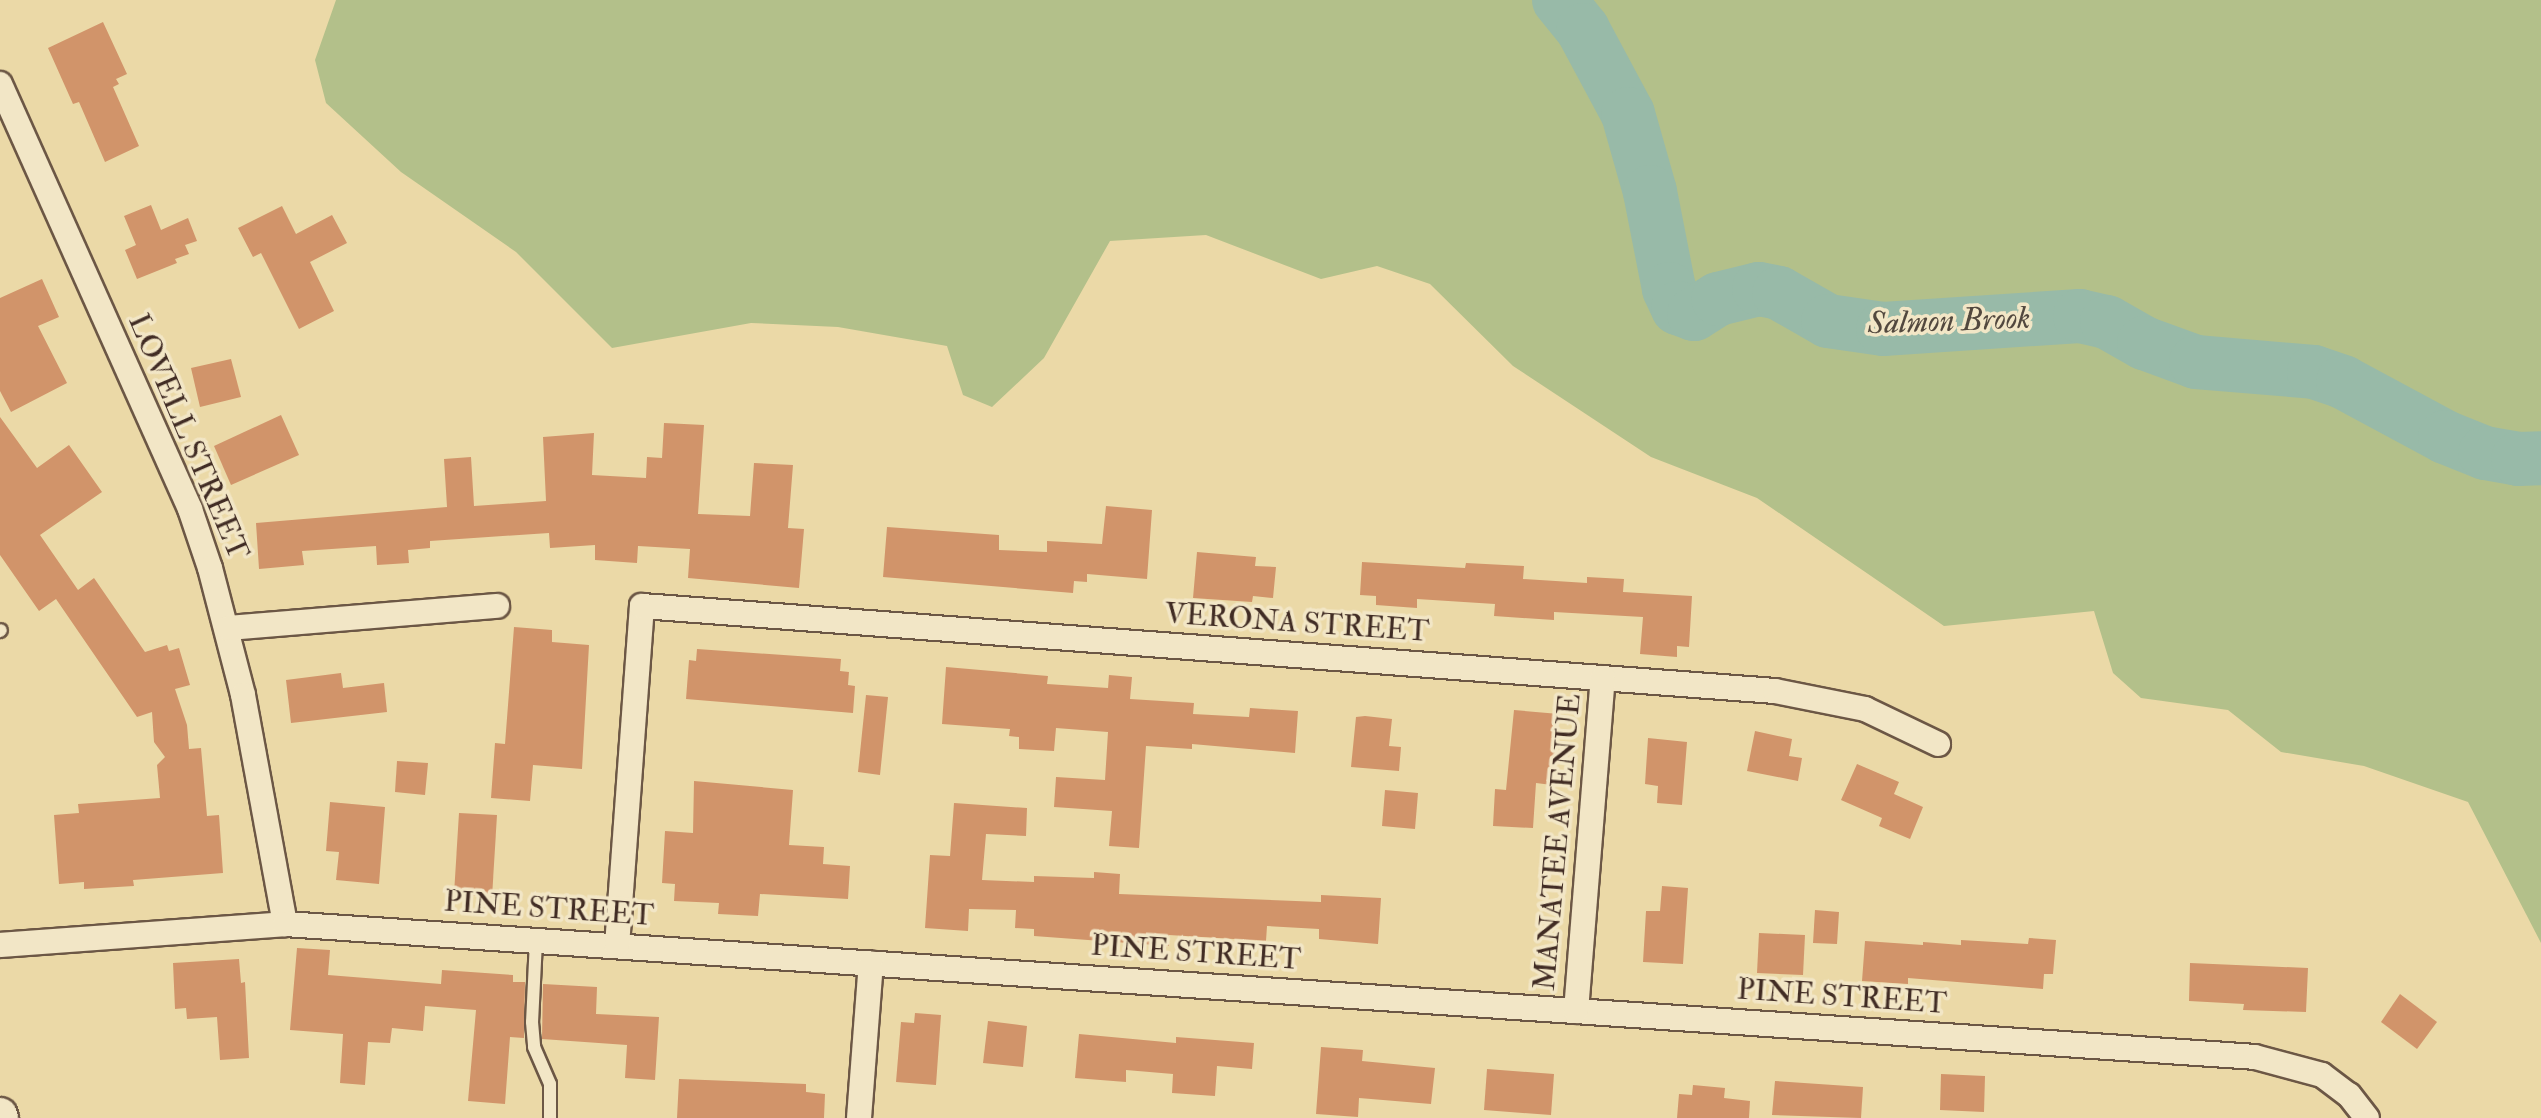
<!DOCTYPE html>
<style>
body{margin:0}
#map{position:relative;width:2541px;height:1118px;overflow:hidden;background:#ebd9a7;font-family:"IM FELL Double Pica",serif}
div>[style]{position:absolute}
.green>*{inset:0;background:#b3c08a}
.river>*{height:54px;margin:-27px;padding:0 27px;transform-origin:27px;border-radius:27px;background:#98baa8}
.building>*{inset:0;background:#d1946a}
.roads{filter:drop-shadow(2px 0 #6c5745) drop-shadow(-2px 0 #6c5745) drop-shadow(0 2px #6c5745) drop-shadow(0 -2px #6c5745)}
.lane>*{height:12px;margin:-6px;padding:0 6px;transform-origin:6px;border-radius:6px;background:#f2e6c6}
.street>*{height:24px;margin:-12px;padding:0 12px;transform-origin:12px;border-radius:12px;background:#f2e6c6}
.secondary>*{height:34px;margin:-17px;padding:0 17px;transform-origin:17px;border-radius:17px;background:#f2e6c6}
span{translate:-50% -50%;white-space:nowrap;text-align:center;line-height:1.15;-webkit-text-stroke:7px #f2e6c6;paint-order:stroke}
.street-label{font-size:30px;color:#412c24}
.water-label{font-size:32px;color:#52483e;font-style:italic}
</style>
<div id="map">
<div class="green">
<i style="clip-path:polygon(336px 0,2541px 0,2541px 943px,2468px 802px,2364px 766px,2281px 752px,2228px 710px,2141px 698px,2113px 673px,2094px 611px,1944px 626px,1757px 498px,1651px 457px,1513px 366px,1430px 284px,1377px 266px,1321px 279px,1206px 235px,1110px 241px,1044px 358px,992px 407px,963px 395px,947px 346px,838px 327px,751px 323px,612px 348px,516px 252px,401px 172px,326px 103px,315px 60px)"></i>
</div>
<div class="river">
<i style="left:1559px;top:0;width:38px;rotate:51deg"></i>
<i style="left:1583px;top:30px;width:95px;rotate:61.8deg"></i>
<i style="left:1628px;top:114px;width:81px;rotate:74.2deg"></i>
<i style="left:1650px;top:192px;width:99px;rotate:78.9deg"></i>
<i style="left:1669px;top:289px;width:21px;rotate:65deg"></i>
<i style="left:1678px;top:308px;width:17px;rotate:21deg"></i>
<i style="left:1694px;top:314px;width:28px;rotate:-32deg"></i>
<i style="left:1718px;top:299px;width:42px;rotate:-13.7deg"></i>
<i style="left:1759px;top:289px;width:20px;rotate:11deg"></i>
<i style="left:1779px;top:293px;width:56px;rotate:29.7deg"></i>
<i style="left:1828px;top:321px;width:56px;rotate:8.3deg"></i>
<i style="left:1883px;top:329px;width:197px;rotate:-3.8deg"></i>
<i style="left:2080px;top:316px;width:28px;rotate:13deg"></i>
<i style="left:2107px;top:322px;width:43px;rotate:29.6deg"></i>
<i style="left:2144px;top:343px;width:55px;rotate:20.1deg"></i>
<i style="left:2196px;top:362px;width:118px;rotate:4.8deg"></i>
<i style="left:2314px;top:372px;width:31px;rotate:19deg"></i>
<i style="left:2343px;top:382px;width:116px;rotate:28.3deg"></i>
<i style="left:2445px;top:437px;width:43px;rotate:21.8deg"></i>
<i style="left:2485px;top:453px;width:34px;rotate:10deg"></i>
<i style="left:2518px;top:459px;width:23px;rotate:-2deg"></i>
</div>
<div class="building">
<i style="clip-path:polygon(103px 22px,127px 74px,116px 79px,119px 84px,113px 87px,139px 146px,105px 162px,79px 102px,73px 104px,48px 48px)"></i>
<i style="clip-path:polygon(151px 205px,161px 230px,188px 218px,197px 241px,185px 245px,189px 254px,175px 259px,177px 263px,137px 279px,125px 250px,136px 245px,124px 216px)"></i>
<i style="clip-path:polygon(282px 206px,296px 234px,332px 215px,347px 243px,310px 262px,334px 311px,299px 329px,261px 253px,253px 257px,238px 228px)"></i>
<i style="clip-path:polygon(42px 279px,59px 317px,38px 326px,67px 383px,11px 412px,0 391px,0 298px)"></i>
<i style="clip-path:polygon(231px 359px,241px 397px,200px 407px,191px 368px)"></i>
<i style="clip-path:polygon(281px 415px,299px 455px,231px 485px,214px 446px)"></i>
<i style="clip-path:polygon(0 417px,37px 468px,69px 445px,102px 492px,40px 535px,78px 590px,94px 578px,145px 652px,167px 645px,169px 651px,179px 648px,190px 685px,175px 689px,187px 725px,189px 749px,201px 748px,207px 816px,219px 815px,223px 873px,133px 880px,134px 886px,84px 889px,84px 882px,59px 884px,54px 815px,79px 813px,78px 804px,160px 798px,157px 765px,165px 757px,154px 742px,152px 712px,137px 717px,56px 599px,39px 611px,0 555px)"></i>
<i style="clip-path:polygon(664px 423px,704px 425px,698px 514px,750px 516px,754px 463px,793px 465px,788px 528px,804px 529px,799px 588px,688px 578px,690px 549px,638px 546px,637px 563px,595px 560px,595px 545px,550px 548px,549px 533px,430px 541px,430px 548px,408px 550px,409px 563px,377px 565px,376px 546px,302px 551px,304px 565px,259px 569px,256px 523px,447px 507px,444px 459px,471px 457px,474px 506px,546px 501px,543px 437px,594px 433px,592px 475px,646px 478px,647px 457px,662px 458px)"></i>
<i style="clip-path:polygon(1106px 506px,1152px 510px,1147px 579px,1087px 574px,1087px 582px,1074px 581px,1073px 593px,883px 577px,887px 527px,999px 535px,999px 550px,1047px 552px,1047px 541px,1102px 544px)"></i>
<i style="clip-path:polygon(1197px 552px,1256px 557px,1255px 566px,1276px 567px,1273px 598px,1253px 596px,1252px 602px,1193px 598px)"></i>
<i style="clip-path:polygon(1362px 562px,1465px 568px,1466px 563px,1524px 566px,1523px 579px,1587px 583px,1587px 577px,1624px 579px,1623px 592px,1692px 596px,1689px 647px,1677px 646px,1677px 657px,1640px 654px,1643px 617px,1554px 612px,1554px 620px,1494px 616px,1495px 604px,1417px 599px,1417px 608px,1376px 605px,1376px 596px,1360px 595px)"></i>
<i style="clip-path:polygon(514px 627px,552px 630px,552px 642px,589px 645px,582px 769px,533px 765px,530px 801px,491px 798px,495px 743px,505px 744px)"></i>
<i style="clip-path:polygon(697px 649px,841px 659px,840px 671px,849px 672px,848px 685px,855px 686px,853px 713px,686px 699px,689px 660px,696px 661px)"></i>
<i style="clip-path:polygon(946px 667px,1048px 676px,1047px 684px,1108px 688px,1109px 675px,1132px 677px,1130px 699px,1194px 703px,1193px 714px,1249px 717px,1250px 708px,1298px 711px,1295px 753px,1192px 744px,1192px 749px,1146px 746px,1139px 848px,1109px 846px,1112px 811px,1054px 807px,1056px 777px,1105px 780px,1108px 732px,1056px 728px,1054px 751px,1019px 749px,1019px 737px,1009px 736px,1010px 729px,942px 724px)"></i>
<i style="clip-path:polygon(341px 673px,343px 688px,384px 683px,387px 712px,291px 723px,286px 680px)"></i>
<i style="clip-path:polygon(866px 695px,888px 697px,880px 775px,858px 772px)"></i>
<i style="clip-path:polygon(1514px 710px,1559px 714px,1552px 785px,1536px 783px,1533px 828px,1493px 826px,1495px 789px,1506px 790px)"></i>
<i style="clip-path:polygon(1365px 716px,1392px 719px,1389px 746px,1401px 747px,1399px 771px,1351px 767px,1356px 717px)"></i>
<i style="clip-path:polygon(1755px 731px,1792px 739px,1789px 756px,1802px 758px,1798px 781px,1747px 771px)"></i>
<i style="clip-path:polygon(1648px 738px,1687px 742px,1682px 805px,1657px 803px,1658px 786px,1645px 784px)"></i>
<i style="clip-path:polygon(397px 761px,428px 763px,425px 795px,395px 792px)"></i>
<i style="clip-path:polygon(1857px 764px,1899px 782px,1894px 794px,1923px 807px,1910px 839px,1879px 826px,1882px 818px,1841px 800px)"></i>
<i style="clip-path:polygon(694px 781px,793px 790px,789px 845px,824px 847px,823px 864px,850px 866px,848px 899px,760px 894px,758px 916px,718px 914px,719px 903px,674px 901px,675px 884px,662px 883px,665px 831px,693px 833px)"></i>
<i style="clip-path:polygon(1385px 790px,1418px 793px,1415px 829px,1382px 826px)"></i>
<i style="clip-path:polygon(330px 802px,385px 807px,379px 884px,336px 880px,339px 852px,326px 851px)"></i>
<i style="clip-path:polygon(954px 803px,1027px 808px,1026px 836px,986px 834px,982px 880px,1034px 882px,1034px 876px,1094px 878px,1094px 872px,1120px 874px,1119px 894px,1321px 902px,1321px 895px,1381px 898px,1378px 944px,1319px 939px,1319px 929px,1267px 926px,1266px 941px,1169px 935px,1169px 946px,1034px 936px,1034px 929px,1015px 928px,1016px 910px,969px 909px,968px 931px,925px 928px,930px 855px,950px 856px)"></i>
<i style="clip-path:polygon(459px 813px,497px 815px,492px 897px,454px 894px)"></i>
<i style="clip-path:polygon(1662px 886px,1688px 888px,1683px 964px,1643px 962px,1646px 911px,1660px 911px)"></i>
<i style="clip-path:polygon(1815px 910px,1839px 912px,1837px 944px,1813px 943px)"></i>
<i style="clip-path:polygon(1759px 933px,1805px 935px,1803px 975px,1757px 973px)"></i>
<i style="clip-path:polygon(2029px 938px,2056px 940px,2053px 974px,2044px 974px,2043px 989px,1908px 978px,1908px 984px,1862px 981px,1865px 941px,1923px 945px,1923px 942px,1961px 945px,1961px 940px,2028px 944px)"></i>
<i style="clip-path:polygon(297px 948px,330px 950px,328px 975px,441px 984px,442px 970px,513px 975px,513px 982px,525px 982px,524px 1038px,510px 1037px,505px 1104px,468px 1101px,476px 1010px,425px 1006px,423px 1031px,392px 1028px,390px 1043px,368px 1042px,365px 1085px,340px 1083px,343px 1034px,290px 1030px)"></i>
<i style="clip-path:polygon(239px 959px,241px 983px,245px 982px,249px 1058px,220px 1060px,217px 1017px,187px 1019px,186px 1008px,175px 1009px,173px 963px)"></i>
<i style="clip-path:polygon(2190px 963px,2308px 968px,2306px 1012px,2243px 1010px,2244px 1004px,2189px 1001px)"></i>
<i style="clip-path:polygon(543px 984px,597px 987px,596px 1014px,659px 1017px,655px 1080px,625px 1078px,627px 1045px,542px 1039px)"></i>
<i style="clip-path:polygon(2400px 994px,2437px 1022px,2417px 1049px,2381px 1022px)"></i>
<i style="clip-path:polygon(915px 1013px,941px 1015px,936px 1085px,896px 1082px,901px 1022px,914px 1023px)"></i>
<i style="clip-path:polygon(988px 1021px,1027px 1026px,1023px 1067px,983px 1063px)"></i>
<i style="clip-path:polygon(1079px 1034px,1176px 1043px,1176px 1037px,1254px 1043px,1252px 1069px,1217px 1066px,1215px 1096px,1172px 1093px,1173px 1074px,1126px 1070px,1126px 1082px,1075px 1078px)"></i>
<i style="clip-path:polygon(1321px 1047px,1363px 1050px,1362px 1061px,1435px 1068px,1431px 1104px,1359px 1098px,1358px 1117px,1316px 1114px)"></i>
<i style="clip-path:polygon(1487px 1069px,1554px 1074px,1551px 1115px,1484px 1110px)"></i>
<i style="clip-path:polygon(1941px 1074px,1985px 1076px,1984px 1112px,1940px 1110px)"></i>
<i style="clip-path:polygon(679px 1079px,806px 1084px,806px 1092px,825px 1094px,824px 1118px,677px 1118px)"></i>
<i style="clip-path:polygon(1775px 1081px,1863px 1087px,1861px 1118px,1772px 1115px)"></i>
<i style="clip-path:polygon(1693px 1085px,1725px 1088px,1724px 1098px,1750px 1101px,1749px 1118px,1677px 1118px,1679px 1094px,1692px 1095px)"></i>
</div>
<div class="roads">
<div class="lane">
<i style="left:0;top:631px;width:1px;rotate:-45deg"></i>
<i style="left:536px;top:941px;width:81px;rotate:92.8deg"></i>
<i style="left:532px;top:1022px;width:25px;rotate:85deg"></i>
<i style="left:534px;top:1047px;width:40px;rotate:66.6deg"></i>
<i style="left:550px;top:1084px;width:34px;rotate:90deg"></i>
</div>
<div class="street">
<i style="left:0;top:84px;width:466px;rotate:65.9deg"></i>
<i style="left:190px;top:509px;width:62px;rotate:71.3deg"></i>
<i style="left:210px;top:568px;width:131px;rotate:75.4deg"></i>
<i style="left:243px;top:695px;width:233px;rotate:79.6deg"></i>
<i style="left:228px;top:628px;width:270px;rotate:-4.7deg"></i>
<i style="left:0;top:945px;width:286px;rotate:-4.2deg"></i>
<i style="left:285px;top:924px;width:1974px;rotate:3.86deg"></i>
<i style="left:2255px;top:1057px;width:69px;rotate:15deg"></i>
<i style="left:2322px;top:1075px;width:34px;rotate:37deg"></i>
<i style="left:2349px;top:1095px;width:29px;rotate:52deg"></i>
<i style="left:617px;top:946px;width:341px;rotate:-85.8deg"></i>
<i style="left:642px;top:606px;width:1136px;rotate:4.29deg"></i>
<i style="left:1775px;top:691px;width:92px;rotate:11.3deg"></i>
<i style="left:1865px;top:709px;width:81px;rotate:25.6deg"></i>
<i style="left:1576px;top:1011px;width:334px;rotate:-85.4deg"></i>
<i style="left:859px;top:1118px;width:155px;rotate:-85.6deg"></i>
</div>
<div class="secondary">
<i style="left:0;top:1115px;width:3px;rotate:72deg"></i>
</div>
</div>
<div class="street-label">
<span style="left:188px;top:437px;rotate:67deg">LOVELL STREET</span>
<span style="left:1297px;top:623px;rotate:4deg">VERONA STREET</span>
<span style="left:1558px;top:842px;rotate:-85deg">MANATEE AVENUE</span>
<span style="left:549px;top:909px;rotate:4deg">PINE STREET</span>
<span style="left:1196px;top:953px;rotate:4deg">PINE STREET</span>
<span style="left:1842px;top:997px;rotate:4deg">PINE STREET</span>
</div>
<div class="water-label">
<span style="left:1949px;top:321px;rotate:-2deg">Salmon Brook</span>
</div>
</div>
